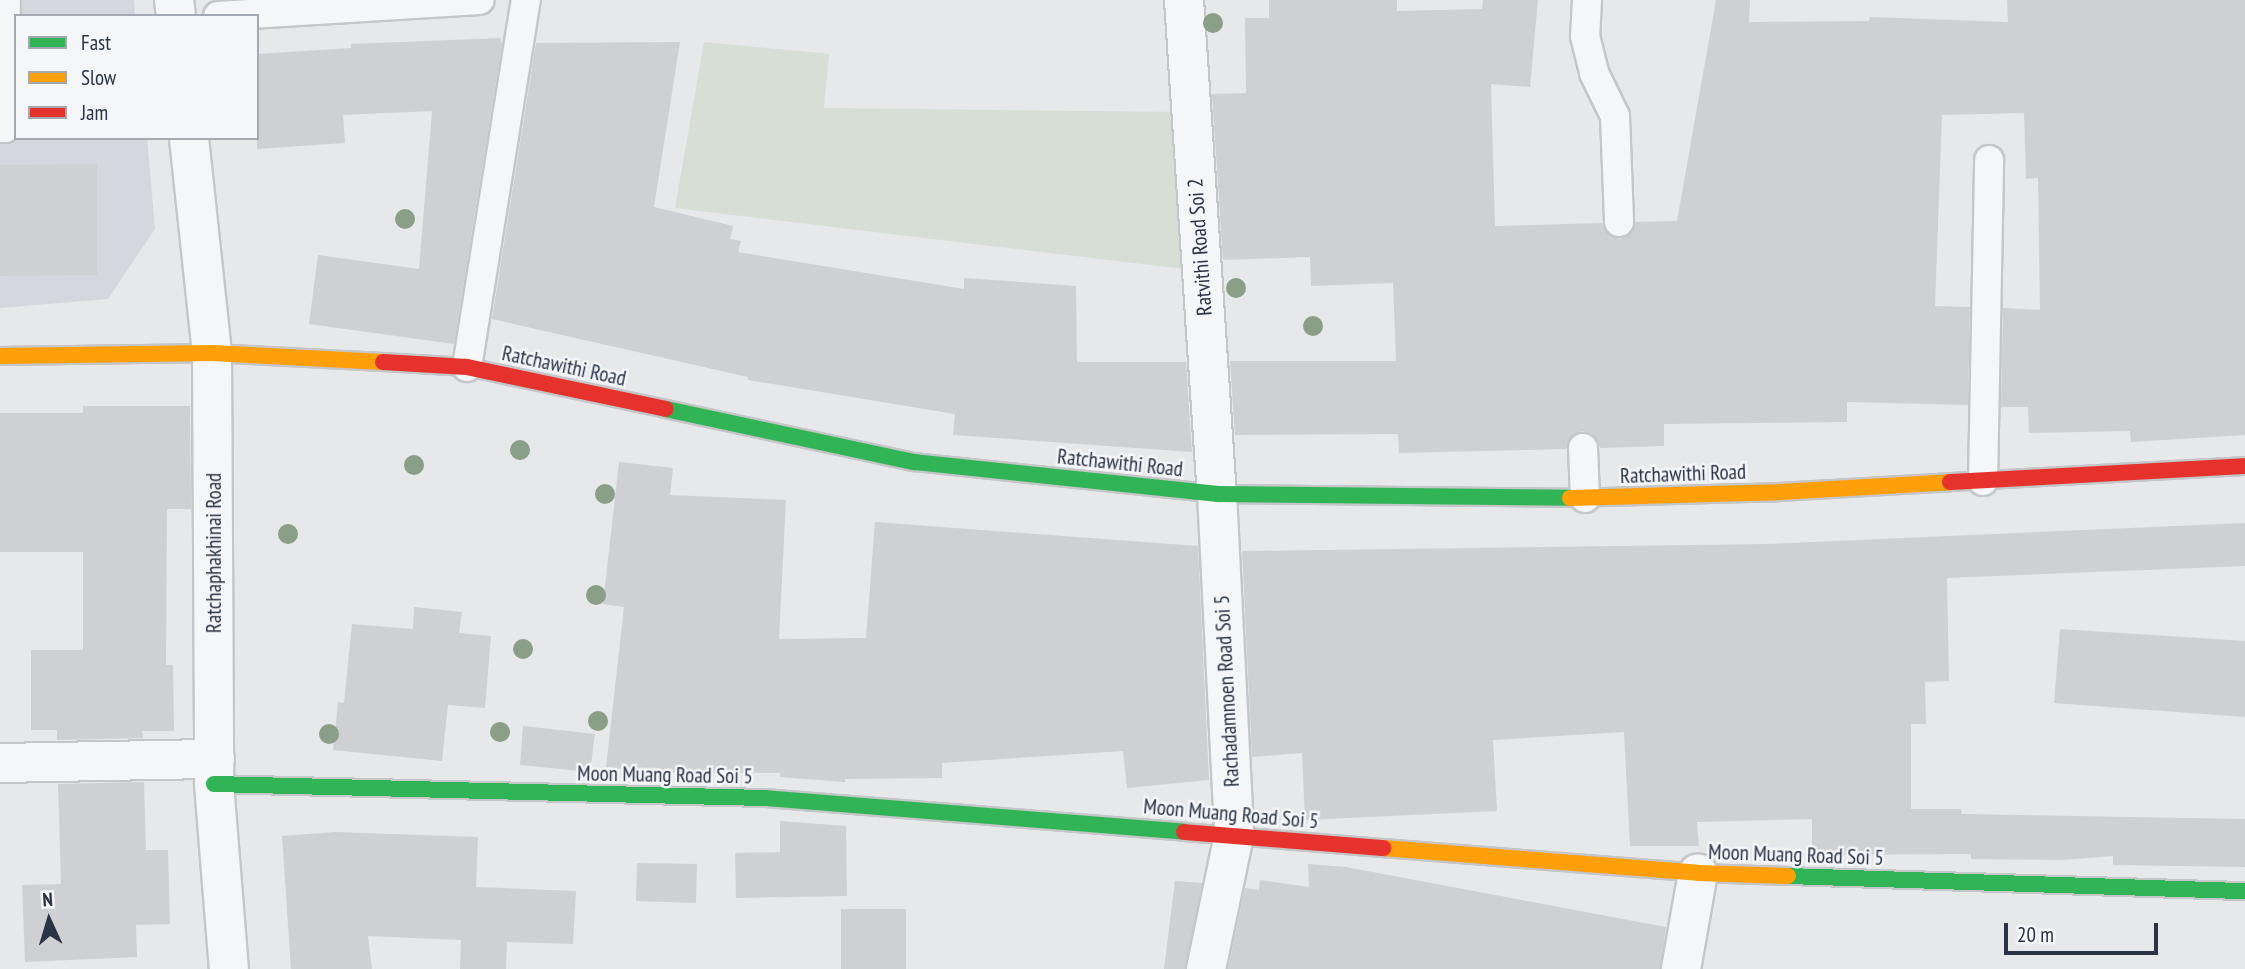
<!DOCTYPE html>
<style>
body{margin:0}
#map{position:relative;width:2245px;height:969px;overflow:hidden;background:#e6e8ea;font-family:"PT Sans Narrow",sans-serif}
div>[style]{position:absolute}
.built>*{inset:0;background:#d4d7dd}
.green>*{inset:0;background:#d6ded6}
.building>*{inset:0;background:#ced0d3}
.roads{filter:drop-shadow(2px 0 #c4c6c8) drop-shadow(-2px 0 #c4c6c8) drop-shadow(0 2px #c4c6c8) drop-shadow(0 -2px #c4c6c8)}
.lane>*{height:28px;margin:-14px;padding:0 14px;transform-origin:14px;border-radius:14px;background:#f5f6f7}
.street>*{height:38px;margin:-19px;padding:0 19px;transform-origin:19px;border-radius:19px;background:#f5f6f7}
.fast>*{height:16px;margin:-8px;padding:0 8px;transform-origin:8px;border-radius:8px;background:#30b455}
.slow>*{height:16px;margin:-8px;padding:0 8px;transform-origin:8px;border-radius:8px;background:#ff9f0a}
.jam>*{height:16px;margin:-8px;padding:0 8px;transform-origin:8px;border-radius:8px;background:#e5322d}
.trees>*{width:20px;height:20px;margin:-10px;border-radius:50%;background:#8a9e88}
span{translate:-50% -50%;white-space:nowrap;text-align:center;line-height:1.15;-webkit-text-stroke:5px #f4f6f9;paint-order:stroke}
.street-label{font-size:21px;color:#2b3445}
.legend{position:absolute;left:14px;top:14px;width:245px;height:126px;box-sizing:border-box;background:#f4f6f9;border:2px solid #a4a8b1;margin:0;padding:9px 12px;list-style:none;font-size:21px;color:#2b3445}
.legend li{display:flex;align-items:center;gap:14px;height:35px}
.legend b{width:35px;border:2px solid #a4a8b1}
.north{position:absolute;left:14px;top:885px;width:70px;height:70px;-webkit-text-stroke:5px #f4f6f9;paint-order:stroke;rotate:356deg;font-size:19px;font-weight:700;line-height:28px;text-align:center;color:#2b3445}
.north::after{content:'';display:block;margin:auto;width:24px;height:32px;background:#2b3445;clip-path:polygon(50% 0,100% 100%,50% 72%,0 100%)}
.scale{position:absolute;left:2004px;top:923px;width:154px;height:32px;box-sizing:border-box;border:4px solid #2b3445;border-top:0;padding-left:9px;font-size:21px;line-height:24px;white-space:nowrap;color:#2b3445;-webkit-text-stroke:5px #f4f6f9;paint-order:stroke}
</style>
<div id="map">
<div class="built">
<i style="clip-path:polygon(0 0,134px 0,135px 16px,16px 16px,16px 138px,147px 138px,155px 229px,108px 299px,0 308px)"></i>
</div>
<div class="green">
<i style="clip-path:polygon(704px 42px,829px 54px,824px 108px,1182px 112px,1192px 270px,675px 208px)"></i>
</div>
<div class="building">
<i style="clip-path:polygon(1269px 0,1397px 0,1397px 11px,1482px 9px,1483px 0,1538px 0,1530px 87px,1491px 84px,1495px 226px,1602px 223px,1605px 231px,1619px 239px,1628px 236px,1636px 222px,1677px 221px,1716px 0,1750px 0,1749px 22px,1869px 21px,1870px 17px,2008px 22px,2007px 0,2245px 0,2245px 435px,2131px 442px,2130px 431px,2029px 433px,2028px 407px,2001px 407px,2003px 308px,2040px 310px,2038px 178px,2026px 179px,2024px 113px,1942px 115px,1935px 306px,1970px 307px,1968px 405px,1847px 402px,1847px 422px,1664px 424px,1664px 446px,1600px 448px,1597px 439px,1583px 431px,1574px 434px,1566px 449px,1399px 453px,1398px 434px,1235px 435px,1230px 361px,1396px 361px,1393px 283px,1311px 286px,1310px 257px,1223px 260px,1212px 94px,1246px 93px,1245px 18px,1269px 18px)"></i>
<i style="clip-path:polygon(500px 38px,502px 44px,454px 344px,309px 324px,318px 255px,419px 269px,432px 111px,343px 115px,345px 143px,257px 149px,257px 54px,351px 48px,351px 44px)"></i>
<i style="clip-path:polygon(680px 42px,654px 207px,733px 226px,730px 239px,741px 241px,738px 252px,964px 289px,964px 278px,1076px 286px,1077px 362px,1186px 362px,1192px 452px,953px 435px,955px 414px,748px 380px,748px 377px,492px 319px,536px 43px)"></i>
<i style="clip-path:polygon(97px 164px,97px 275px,0 276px,0 165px)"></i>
<i style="clip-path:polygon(83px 406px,190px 406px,191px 509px,167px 509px,166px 665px,173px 665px,174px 731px,142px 731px,143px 738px,57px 740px,57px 730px,31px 730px,31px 650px,83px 650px,83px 552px,0 552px,0 413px,83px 413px)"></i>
<i style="clip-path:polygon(619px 462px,673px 468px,670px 495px,786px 500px,779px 639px,866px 638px,875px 522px,1198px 546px,1209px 780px,1127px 788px,1123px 751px,942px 763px,942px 778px,845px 779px,845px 782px,780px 777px,780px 773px,656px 773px,606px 767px,624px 607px,603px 604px)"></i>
<i style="clip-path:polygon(2245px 523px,2245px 566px,1947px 578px,1949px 681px,1925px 682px,1926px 724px,1911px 724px,1911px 809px,1961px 809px,1962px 814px,2245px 819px,2245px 867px,2113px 865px,2113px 856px,2061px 860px,1971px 859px,1971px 854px,1812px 855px,1812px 819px,1697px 822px,1699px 846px,1630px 846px,1624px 732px,1493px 740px,1497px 811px,1305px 820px,1302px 753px,1252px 757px,1242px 551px,1767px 544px)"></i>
<i style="clip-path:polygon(414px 607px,462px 612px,459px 633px,491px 636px,485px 708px,448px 705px,442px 761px,333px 750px,338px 702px,344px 703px,352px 624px,413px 629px)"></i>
<i style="clip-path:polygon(2060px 629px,2245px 641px,2245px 717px,2054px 703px)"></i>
<i style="clip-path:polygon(523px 726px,595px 734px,590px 772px,520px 765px)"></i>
<i style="clip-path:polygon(144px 782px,146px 850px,168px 850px,170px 924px,136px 925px,137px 957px,25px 962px,22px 885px,61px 884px,58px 784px)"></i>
<i style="clip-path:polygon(780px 821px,846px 826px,847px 896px,736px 898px,735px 853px,780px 852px)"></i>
<i style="clip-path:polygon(335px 832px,478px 837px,476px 887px,576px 891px,573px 944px,507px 942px,506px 969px,460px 969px,461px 940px,368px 936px,372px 969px,291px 969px,282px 836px)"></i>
<i style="clip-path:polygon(637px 863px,697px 864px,696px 903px,636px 901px)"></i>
<i style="clip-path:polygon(1308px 864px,1346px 867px,1666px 927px,1660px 969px,1228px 969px,1245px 888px,1259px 890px,1260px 880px,1309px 887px)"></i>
<i style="clip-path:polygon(1175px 881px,1202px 883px,1185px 969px,1164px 969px)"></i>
<i style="clip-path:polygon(841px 909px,906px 909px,906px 969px,841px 969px)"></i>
</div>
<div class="roads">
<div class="lane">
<i style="left:1587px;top:0;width:36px;rotate:93deg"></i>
<i style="left:1585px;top:36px;width:38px;rotate:76deg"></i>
<i style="left:1594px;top:73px;width:48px;rotate:64deg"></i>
<i style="left:1615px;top:116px;width:106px;rotate:87.8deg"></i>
<i style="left:218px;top:16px;width:262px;rotate:-3.5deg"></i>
<i style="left:0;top:128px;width:5px"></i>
<i style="left:5px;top:128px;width:128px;rotate:-89.6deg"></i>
<i style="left:467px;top:367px;width:372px;rotate:-80.9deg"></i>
<i style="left:1583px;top:448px;width:50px;rotate:87.7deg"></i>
<i style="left:1983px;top:481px;width:321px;rotate:-88.9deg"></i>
</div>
<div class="street">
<i style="left:174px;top:0;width:16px;rotate:83deg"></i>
<i style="left:1184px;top:0;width:495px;rotate:86.2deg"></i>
<i style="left:1217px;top:494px;width:341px;rotate:87.1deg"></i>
<i style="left:1234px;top:835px;width:137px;rotate:101.8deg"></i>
<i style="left:189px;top:138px;width:216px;rotate:83.9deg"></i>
<i style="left:212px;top:353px;width:431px;rotate:89.7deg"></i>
<i style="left:214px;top:784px;width:186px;rotate:85.4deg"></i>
<i style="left:0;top:763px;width:215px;rotate:-1.1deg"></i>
<i style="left:1681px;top:969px;width:97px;rotate:-80deg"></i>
</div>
<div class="fast">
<i style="left:666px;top:409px;width:254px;rotate:12.1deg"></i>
<i style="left:914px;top:462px;width:305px;rotate:6deg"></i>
<i style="left:1217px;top:494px;width:353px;rotate:0.6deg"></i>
<i style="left:214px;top:784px;width:551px;rotate:1.46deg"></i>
<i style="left:765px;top:798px;width:420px;rotate:4.6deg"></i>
<i style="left:1788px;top:876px;width:457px;rotate:1.9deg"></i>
</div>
<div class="slow">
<i style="left:0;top:356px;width:212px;rotate:-0.8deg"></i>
<i style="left:212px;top:353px;width:171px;rotate:3deg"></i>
<i style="left:1570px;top:498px;width:209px;rotate:-1.6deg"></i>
<i style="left:1779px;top:492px;width:171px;rotate:-3.3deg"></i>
<i style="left:1383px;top:848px;width:316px;rotate:4.5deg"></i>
<i style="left:1698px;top:873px;width:90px;rotate:1.9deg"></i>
</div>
<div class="jam">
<i style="left:383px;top:362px;width:84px;rotate:3.4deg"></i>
<i style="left:467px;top:367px;width:203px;rotate:11.9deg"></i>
<i style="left:1950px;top:482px;width:295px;rotate:-3.1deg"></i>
<i style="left:1184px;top:832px;width:200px;rotate:4.6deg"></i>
</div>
</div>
<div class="trees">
<i style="left:1213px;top:23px"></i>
<i style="left:405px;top:219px"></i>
<i style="left:1236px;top:288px"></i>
<i style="left:1313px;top:326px"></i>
<i style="left:520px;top:450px"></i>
<i style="left:414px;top:465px"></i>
<i style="left:605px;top:494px"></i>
<i style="left:288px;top:534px"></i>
<i style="left:596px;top:595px"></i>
<i style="left:523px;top:649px"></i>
<i style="left:598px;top:721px"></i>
<i style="left:500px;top:732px"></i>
<i style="left:329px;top:734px"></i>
</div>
<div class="street-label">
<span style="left:1200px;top:247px;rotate:-94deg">Ratvithi Road Soi 2</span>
<span style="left:564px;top:366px;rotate:12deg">Ratchawithi Road</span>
<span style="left:1120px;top:463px;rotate:6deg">Ratchawithi Road</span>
<span style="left:1683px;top:474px;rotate:-2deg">Ratchawithi Road</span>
<span style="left:214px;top:553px;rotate:-90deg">Ratchaphakhinai Road</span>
<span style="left:1227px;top:691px;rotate:-93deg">Rachadamnoen Road Soi 5</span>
<span style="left:665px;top:775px;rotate:1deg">Moon Muang Road Soi 5</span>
<span style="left:1231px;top:814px;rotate:5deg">Moon Muang Road Soi 5</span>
<span style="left:1796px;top:855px;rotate:2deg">Moon Muang Road Soi 5</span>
</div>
<ul class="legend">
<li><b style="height:9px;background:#30b455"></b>Fast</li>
<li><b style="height:9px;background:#ff9f0a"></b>Slow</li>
<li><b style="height:9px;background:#e5322d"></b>Jam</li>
</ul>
<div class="north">N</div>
<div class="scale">20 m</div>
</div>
